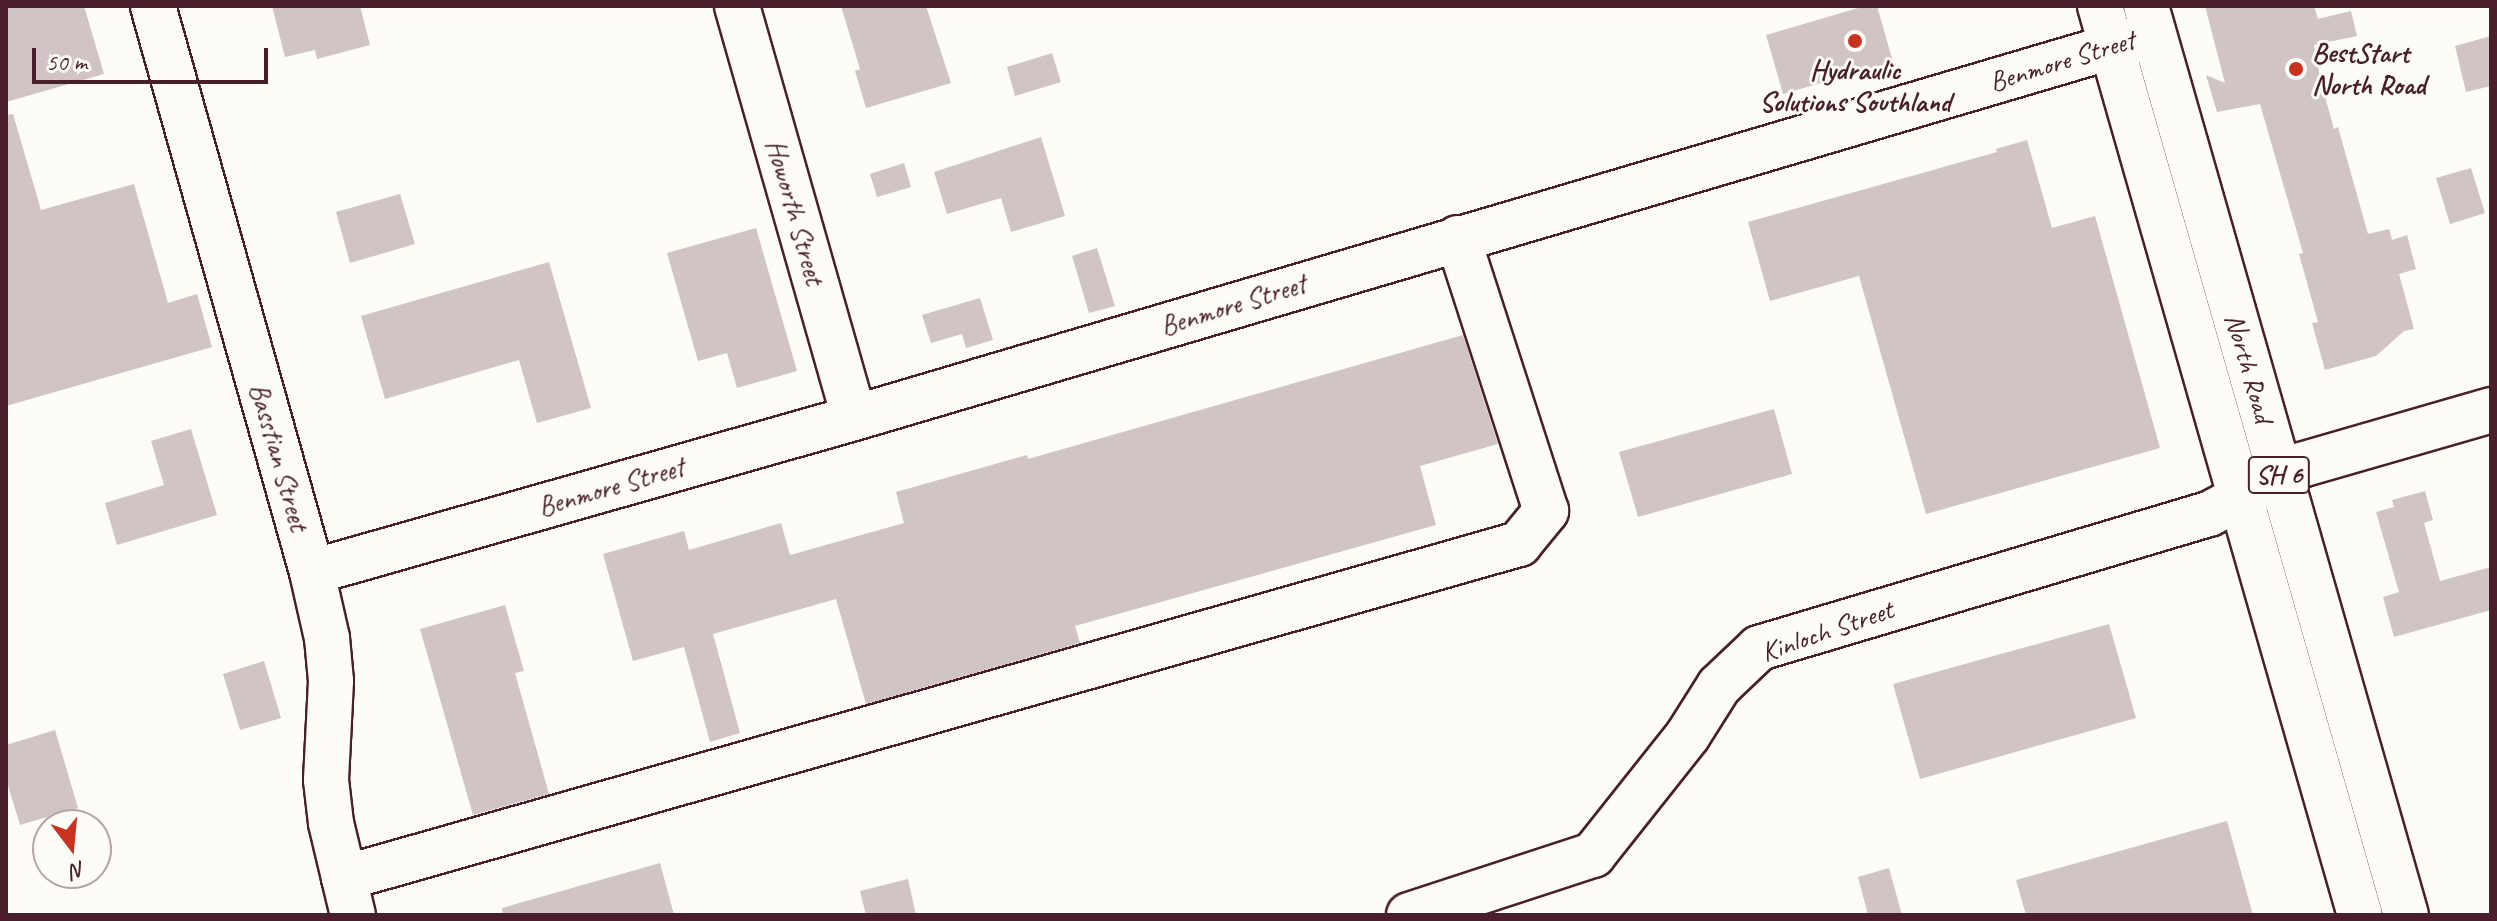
<!DOCTYPE html>
<style>
body{margin:0}
#map{position:relative;width:2497px;height:921px;overflow:hidden;background:#fdfcf7;font-family:Caveat,sans-serif}
div>[style]{position:absolute}
.building>*{inset:0;background:#d0c5c4}
.roads{filter:drop-shadow(2px 0 #4a1f2b) drop-shadow(-2px 0 #4a1f2b) drop-shadow(0 2px #4a1f2b) drop-shadow(0 -2px #4a1f2b)}
.minor>*{height:44px;margin:-22px;padding:0 22px;transform-origin:22px;border-radius:22px;background:#fdfcf7}
.major>*{height:44px;margin:-22px;padding:0 22px;transform-origin:22px;border-radius:22px;background:#fdfcf7}
.dots>*{width:22px;height:22px;translate:-50% -50%;box-sizing:border-box;border:4px solid #fdfcf7;border-radius:50%}
span{translate:-50% -50%;white-space:nowrap;text-align:center;line-height:1.15;-webkit-text-stroke:6px #fdfcf7;paint-order:stroke}
.shield-label span{padding:2px 6px;background:#fdfcf7;border:2px solid;border-radius:6px;-webkit-text-stroke-width:0}
.shield-label{font-size:26px;color:#4a1f2b;font-weight:700}
.poi-label{font-size:28px;color:#4a1f2b;font-weight:700}
.left{translate:0 -50%;text-align:left}
.street-label{font-size:28px;color:#4a1f2b}
.frame{position:absolute;inset:0;border:8px solid #4a1f2b;pointer-events:none}
.north{position:absolute;left:32px;top:809px;width:80px;height:80px;box-sizing:border-box;background:#fdfcf7;border:2px solid #b5a4a5;border-radius:50%;rotate:164deg;font-size:22px;font-weight:700;line-height:32px;text-align:center;color:#4a1f2b}
.north::after{content:'';display:block;margin:auto;width:28px;height:36px;background:#c8321e;clip-path:polygon(50% 0,100% 100%,50% 72%,0 100%)}
.scale{position:absolute;left:32px;top:48px;width:236px;height:36px;box-sizing:border-box;border:4px solid #4a1f2b;border-top:0;padding-left:10px;font-size:24px;line-height:28px;white-space:nowrap;color:#4a1f2b;-webkit-text-stroke:6px #fdfcf7;paint-order:stroke}
</style>
<div id="map">
<div class="building">
<i style="clip-path:polygon(6px 6px,84px 6px,104px 74px,6px 102px)"></i>
<i style="clip-path:polygon(272px 6px,360px 6px,370px 45px,317px 59px,315px 50px,285px 57px)"></i>
<i style="clip-path:polygon(841px 6px,926px 6px,951px 83px,866px 108px,855px 71px,860px 69px)"></i>
<i style="clip-path:polygon(1865px 6px,1877px 6px,1893px 62px,1783px 94px,1766px 35px)"></i>
<i style="clip-path:polygon(2205px 6px,2314px 6px,2318px 19px,2351px 11px,2357px 36px,2314px 45px,2321px 82px,2334px 129px,2338px 127px,2368px 234px,2389px 229px,2392px 240px,2407px 235px,2416px 269px,2399px 274px,2414px 329px,2404px 331px,2376px 356px,2325px 370px,2312px 323px,2318px 322px,2299px 254px,2303px 253px,2260px 104px,2217px 112px,2206px 75px,2225px 83px)"></i>
<i style="clip-path:polygon(2491px 36px,2491px 86px,2466px 92px,2455px 46px)"></i>
<i style="clip-path:polygon(1052px 53px,1061px 82px,1015px 96px,1007px 67px)"></i>
<i style="clip-path:polygon(13px 114px,41px 210px,134px 184px,168px 303px,197px 294px,212px 347px,6px 406px,6px 115px)"></i>
<i style="clip-path:polygon(1041px 137px,1065px 216px,1011px 232px,1001px 198px,947px 214px,934px 172px)"></i>
<i style="clip-path:polygon(2027px 140px,2052px 228px,2095px 216px,2160px 448px,1926px 514px,1859px 276px,1770px 301px,1748px 222px,1997px 152px,1996px 149px)"></i>
<i style="clip-path:polygon(904px 163px,911px 187px,877px 197px,870px 174px)"></i>
<i style="clip-path:polygon(2471px 168px,2485px 213px,2450px 224px,2436px 178px)"></i>
<i style="clip-path:polygon(400px 194px,415px 244px,350px 263px,336px 212px)"></i>
<i style="clip-path:polygon(756px 228px,797px 371px,737px 388px,727px 353px,698px 361px,667px 253px)"></i>
<i style="clip-path:polygon(1097px 248px,1115px 306px,1089px 313px,1072px 256px)"></i>
<i style="clip-path:polygon(549px 262px,591px 408px,537px 423px,519px 360px,385px 399px,361px 316px)"></i>
<i style="clip-path:polygon(980px 298px,993px 340px,966px 348px,962px 334px,931px 343px,922px 315px)"></i>
<i style="clip-path:polygon(1463px 335px,1498px 444px,1420px 466px,1436px 525px,1075px 626px,1080px 643px,866px 704px,836px 599px,713px 634px,740px 733px,710px 742px,684px 647px,633px 661px,603px 554px,684px 531px,689px 550px,781px 523px,790px 555px,904px 523px,896px 492px,1027px 455px,1028px 459px)"></i>
<i style="clip-path:polygon(1774px 409px,1792px 474px,1638px 517px,1619px 452px)"></i>
<i style="clip-path:polygon(191px 429px,217px 515px,117px 545px,105px 503px,164px 485px,151px 441px)"></i>
<i style="clip-path:polygon(2425px 491px,2433px 520px,2424px 523px,2440px 581px,2491px 567px,2491px 610px,2394px 637px,2383px 597px,2399px 592px,2376px 512px,2394px 507px,2392px 500px)"></i>
<i style="clip-path:polygon(505px 605px,524px 671px,515px 673px,549px 794px,473px 815px,420px 629px)"></i>
<i style="clip-path:polygon(2109px 624px,2136px 718px,1920px 779px,1893px 684px)"></i>
<i style="clip-path:polygon(264px 661px,281px 718px,240px 730px,223px 674px)"></i>
<i style="clip-path:polygon(55px 730px,78px 808px,20px 825px,6px 779px,6px 745px)"></i>
<i style="clip-path:polygon(2227px 821px,2253px 915px,2026px 915px,2016px 880px)"></i>
<i style="clip-path:polygon(660px 863px,674px 915px,503px 915px,502px 908px)"></i>
<i style="clip-path:polygon(1889px 868px,1902px 915px,1868px 915px,1858px 877px)"></i>
<i style="clip-path:polygon(908px 879px,916px 915px,866px 915px,860px 891px)"></i>
</div>
<div class="roads">
<div class="minor">
<i style="left:153px;top:6px;width:588px;rotate:74.31deg"></i>
<i style="left:312px;top:572px;width:68px;rotate:77.2deg"></i>
<i style="left:327px;top:638px;width:43px;rotate:84.7deg"></i>
<i style="left:331px;top:681px;width:99px;rotate:92.9deg"></i>
<i style="left:326px;top:780px;width:43px;rotate:83.4deg"></i>
<i style="left:331px;top:823px;width:95px;rotate:76.6deg"></i>
<i style="left:737px;top:6px;width:428px;rotate:74.1deg"></i>
<i style="left:312px;top:572px;width:563px;rotate:-15.86deg"></i>
<i style="left:854px;top:418px;width:1349px;rotate:-16.45deg"></i>
<i style="left:344px;top:878px;width:1222px;rotate:-15.87deg"></i>
<i style="left:1519px;top:544px;width:43px;rotate:-50.7deg"></i>
<i style="left:1546px;top:511px;width:287px;rotate:-107.9deg"></i>
<i style="left:1409px;top:915px;width:194px;rotate:-18.1deg"></i>
<i style="left:1593px;top:855px;width:153px;rotate:-51.6deg"></i>
<i style="left:1688px;top:735px;width:58px;rotate:-57.7deg"></i>
<i style="left:1719px;top:686px;width:55px;rotate:-43.5deg"></i>
<i style="left:1759px;top:648px;width:470px;rotate:-16.6deg"></i>
<i style="left:2209px;top:514px;width:104px;rotate:-28deg"></i>
<i style="left:2301px;top:465px;width:198px;rotate:-16.1deg"></i>
</div>
<div class="major">
<i style="left:2100px;top:6px;width:945px;rotate:74.04deg"></i>
<i style="left:2146px;top:6px;width:945px;rotate:74.04deg"></i>
</div>
</div>
<div class="dots">
<i style="left:1855px;top:41px;background:#c8321e"></i>
<i style="left:2296px;top:69px;background:#c8321e"></i>
</div>
<div class="shield-label">
<span style="left:2279px;top:475px">SH 6</span>
</div>
<div class="poi-label">
<span class="left" style="left:2312px;top:69px">BestStart<br>North Road</span>
<span style="left:1855px;top:86px">Hydraulic<br>Solutions Southland</span>
</div>
<div class="street-label">
<span style="left:2062px;top:61px;rotate:-17deg">Benmore Street</span>
<span style="left:795px;top:212px;rotate:74deg">Howorth Street</span>
<span style="left:1233px;top:305px;rotate:-17deg">Benmore Street</span>
<span style="left:2249px;top:368px;rotate:74deg">North Road</span>
<span style="left:279px;top:457px;rotate:74deg">Basstian Street</span>
<span style="left:611px;top:487px;rotate:-16deg">Benmore Street</span>
<span style="left:1827px;top:631px;rotate:-19deg">Kinloch Street</span>
</div>
<div class="frame"></div>
<div class="north">N</div>
<div class="scale">50 m</div>
</div>
